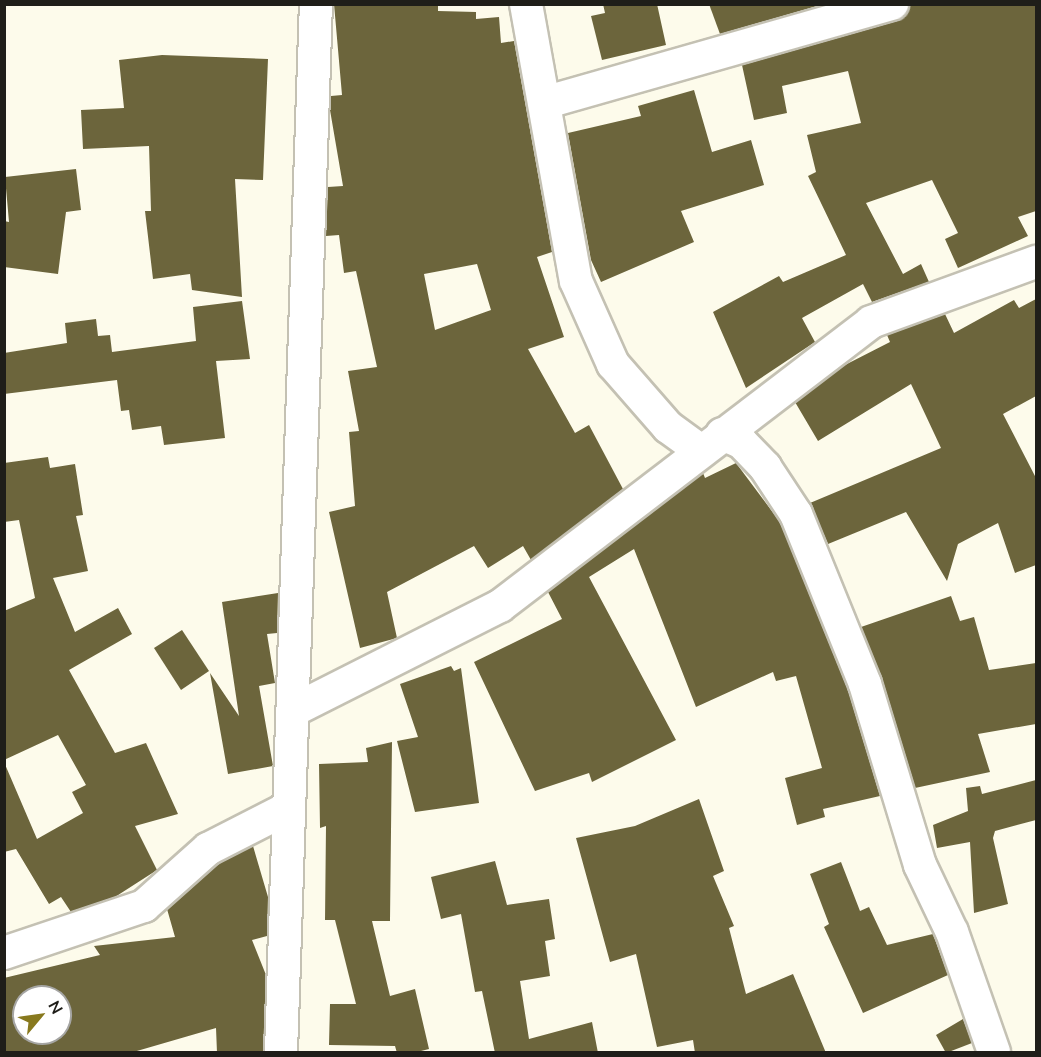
<!DOCTYPE html>
<style>
body{margin:0}
#map{position:relative;width:1041px;height:1057px;overflow:hidden;background:#fdfbeb;font-family:Mulish,sans-serif}
div>[style]{position:absolute}
.building>*{inset:0;background:#6c653c}
.roads{filter:drop-shadow(2px 0 #c4c1b3) drop-shadow(-2px 0 #c4c1b3) drop-shadow(0 2px #c4c1b3) drop-shadow(0 -2px #c4c1b3)}
.minor>*{height:32px;margin:-16px;padding:0 16px;transform-origin:16px;border-radius:16px;background:#fff}
span{translate:-50% -50%;white-space:nowrap;text-align:center;line-height:1.15;-webkit-text-stroke:6px #fff;paint-order:stroke}
.frame{position:absolute;inset:0;border:6px solid #1f1e19;pointer-events:none}
.north{position:absolute;left:12px;top:985px;width:60px;height:60px;box-sizing:border-box;background:#fff;border:2px solid #a5a5a3;border-radius:50%;rotate:61deg;font-size:16px;font-weight:700;line-height:24px;text-align:center;color:#1f1e19}
.north::after{content:'';display:block;margin:auto;width:21px;height:27px;background:#88791e;clip-path:polygon(50% 0,100% 100%,50% 72%,0 100%)}
</style>
<div id="map">
<div class="building">
<i style="clip-path:polygon(evenodd,334px 4px,438px 4px,438px 11px,476px 12px,476px 19px,499px 17px,501px 43px,514px 41px,552px 252px,537px 257px,564px 337px,528px 349px,575px 433px,589px 425px,623px 489px,531px 560px,523px 546px,488px 568px,474px 546px,387px 592px,397px 638px,360px 648px,329px 512px,355px 506px,349px 432px,359px 431px,348px 371px,377px 367px,356px 271px,344px 273px,339px 235px,326px 236px,328px 187px,343px 186px,330px 110px,331px 96px,342px 95px,334px 4px,477px 264px,491px 310px,435px 330px,424px 274px,477px 264px)"></i>
<i style="clip-path:polygon(603px 4px,657px 4px,666px 45px,602px 60px,591px 16px,605px 13px)"></i>
<i style="clip-path:polygon(709px 4px,824px 4px,720px 34px)"></i>
<i style="clip-path:polygon(909px 4px,1036px 4px,1036px 211px,1018px 217px,1028px 236px,958px 268px,945px 239px,958px 233px,932px 180px,866px 203px,903px 274px,921px 264px,929px 282px,872px 302px,863px 284px,802px 318px,815px 342px,746px 388px,713px 312px,779px 276px,783px 282px,846px 255px,808px 176px,816px 172px,807px 135px,861px 123px,848px 71px,782px 86px,787px 113px,754px 120px,742px 65px,897px 21px)"></i>
<i style="clip-path:polygon(162px 55px,268px 59px,263px 180px,235px 179px,242px 297px,192px 290px,190px 274px,153px 279px,145px 211px,151px 211px,149px 146px,83px 149px,81px 110px,124px 108px,119px 60px)"></i>
<i style="clip-path:polygon(694px 90px,712px 152px,751px 140px,764px 185px,681px 211px,694px 242px,601px 282px,591px 260px,568px 133px,641px 116px,638px 106px)"></i>
<i style="clip-path:polygon(76px 169px,81px 210px,66px 212px,58px 274px,4px 267px,4px 221px,9px 222px,5px 177px)"></i>
<i style="clip-path:polygon(1036px 299px,1036px 396px,1003px 414px,1036px 478px,1036px 565px,1015px 573px,998px 523px,958px 544px,947px 581px,906px 512px,828px 544px,810px 503px,941px 448px,911px 384px,818px 441px,795px 402px,843px 366px,890px 342px,887px 335px,945px 314px,954px 333px,1014px 300px,1019px 308px)"></i>
<i style="clip-path:polygon(242px 301px,250px 359px,216px 361px,225px 438px,164px 445px,161px 426px,132px 430px,129px 410px,121px 411px,117px 380px,4px 394px,4px 353px,67px 343px,65px 323px,96px 319px,98px 336px,110px 335px,112px 352px,196px 341px,193px 307px)"></i>
<i style="clip-path:polygon(48px 457px,50px 468px,75px 464px,83px 515px,76px 516px,88px 571px,53px 578px,75px 632px,118px 608px,132px 634px,69px 670px,115px 753px,146px 743px,178px 814px,135px 826px,157px 870px,115px 897px,71px 912px,61px 897px,49px 904px,16px 849px,4px 852px,4px 762px,37px 839px,83px 813px,72px 792px,86px 785px,58px 735px,4px 760px,4px 611px,35px 598px,19px 520px,4px 522px,4px 463px)"></i>
<i style="clip-path:polygon(736px 463px,780px 522px,848px 690px,880px 796px,823px 809px,825px 817px,797px 825px,785px 778px,822px 768px,796px 676px,776px 681px,773px 672px,696px 707px,634px 549px,589px 577px,676px 740px,592px 782px,589px 773px,535px 791px,474px 662px,562px 619px,548px 592px,703px 473px,705px 478px)"></i>
<i style="clip-path:polygon(278px 593px,277px 633px,267px 634px,275px 683px,259px 686px,273px 766px,228px 774px,210px 673px,239px 716px,222px 602px)"></i>
<i style="clip-path:polygon(951px 596px,960px 621px,974px 617px,989px 670px,1036px 663px,1036px 724px,978px 734px,990px 772px,915px 788px,861px 627px)"></i>
<i style="clip-path:polygon(182px 630px,209px 671px,181px 690px,154px 648px)"></i>
<i style="clip-path:polygon(451px 666px,454px 671px,461px 668px,479px 803px,415px 812px,397px 741px,418px 737px,400px 684px)"></i>
<i style="clip-path:polygon(392px 742px,390px 921px,372px 921px,390px 996px,415px 989px,429px 1049px,413px 1053px,397px 1053px,395px 1046px,329px 1045px,330px 1004px,356px 1004px,335px 920px,325px 920px,326px 826px,320px 828px,319px 764px,368px 762px,366px 748px)"></i>
<i style="clip-path:polygon(1036px 780px,1036px 820px,995px 831px,993px 838px,1008px 904px,974px 913px,970px 842px,937px 848px,933px 825px,968px 811px,966px 788px,980px 786px,982px 794px)"></i>
<i style="clip-path:polygon(699px 799px,724px 871px,713px 876px,734px 926px,729px 928px,746px 994px,793px 974px,826px 1053px,695px 1053px,693px 1040px,657px 1047px,636px 954px,610px 962px,576px 838px,635px 826px)"></i>
<i style="clip-path:polygon(evenodd,253px 846px,268px 897px,267px 936px,252px 940px,266px 975px,263px 1053px,217px 1053px,216px 1028px,130px 1053px,4px 1053px,4px 978px,100px 955px,94px 946px,175px 937px,167px 909px,218px 864px,253px 846px,24px 997px,60px 997px,60px 1033px,24px 1033px,24px 997px)"></i>
<i style="clip-path:polygon(495px 861px,507px 905px,549px 899px,555px 939px,545px 941px,550px 976px,520px 981px,529px 1039px,592px 1022px,598px 1053px,495px 1053px,482px 991px,475px 992px,461px 914px,441px 919px,431px 877px)"></i>
<i style="clip-path:polygon(841px 862px,860px 911px,869px 907px,887px 945px,933px 934px,948px 975px,863px 1013px,824px 927px,829px 924px,810px 874px)"></i>
<i style="clip-path:polygon(963px 1019px,972px 1043px,946px 1053px,936px 1035px)"></i>
</div>
<div class="roads">
<div class="minor">
<i style="left:526px;top:4px;width:281px;rotate:79.8deg"></i>
<i style="left:576px;top:281px;width:91px;rotate:66deg"></i>
<i style="left:613px;top:364px;width:84px;rotate:48.9deg"></i>
<i style="left:668px;top:427px;width:39px;rotate:36deg"></i>
<i style="left:547px;top:102px;width:359px;rotate:-15.9deg"></i>
<i style="left:722px;top:434px;width:21px;rotate:23deg"></i>
<i style="left:741px;top:442px;width:35px;rotate:46deg"></i>
<i style="left:765px;top:467px;width:56px;rotate:56.6deg"></i>
<i style="left:796px;top:514px;width:183px;rotate:67.9deg"></i>
<i style="left:865px;top:684px;width:189px;rotate:73.1deg"></i>
<i style="left:920px;top:865px;width:74px;rotate:64.5deg"></i>
<i style="left:952px;top:932px;width:127px;rotate:70.7deg"></i>
<i style="left:294px;top:710px;width:231px;rotate:-26.8deg"></i>
<i style="left:500px;top:606px;width:467px;rotate:-37.4deg"></i>
<i style="left:871px;top:322px;width:176px;rotate:-20deg"></i>
<i style="left:4px;top:953px;width:148px;rotate:-18.6deg"></i>
<i style="left:144px;top:906px;width:86px;rotate:-41.7deg"></i>
<i style="left:208px;top:849px;width:90px;rotate:-27.1deg"></i>
<i style="left:281px;top:1052px;width:1049px;rotate:-88.09deg"></i>
</div>
</div>
<div class="frame"></div>
<div class="north">N</div>
</div>
